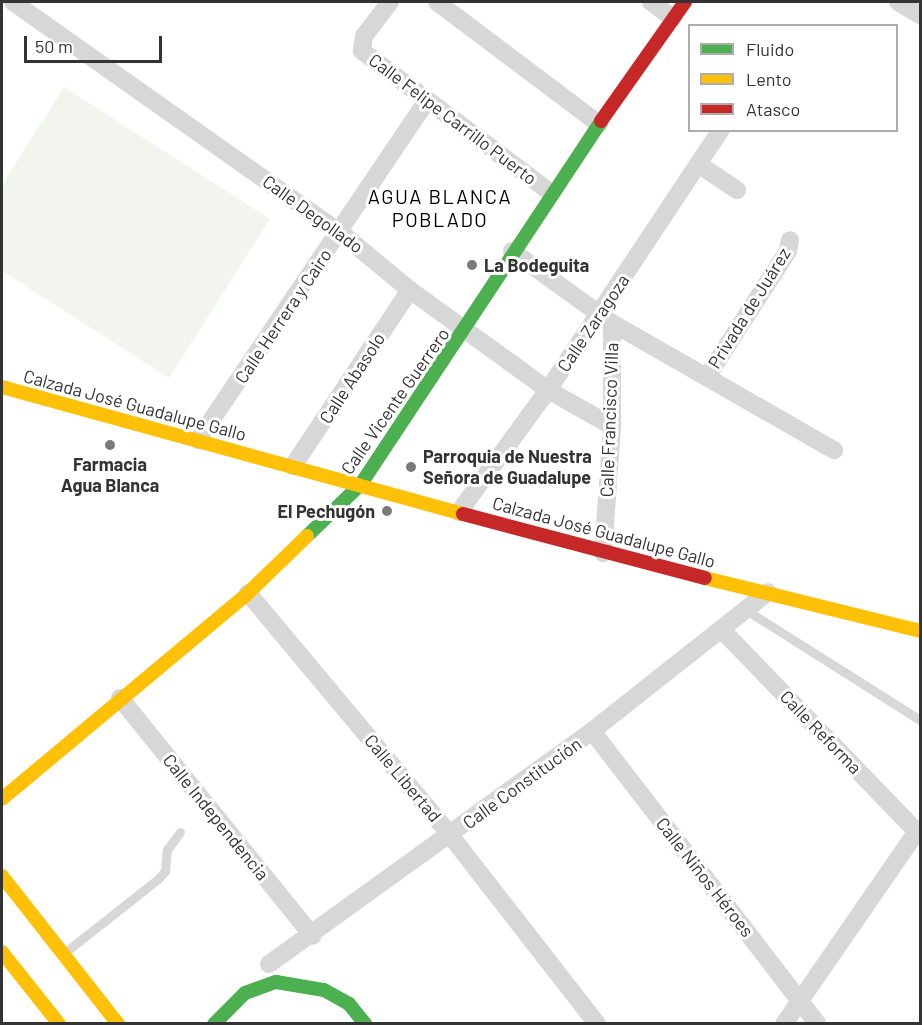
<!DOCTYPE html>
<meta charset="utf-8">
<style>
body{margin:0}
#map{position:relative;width:922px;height:1025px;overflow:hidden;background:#fff;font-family:Barlow,sans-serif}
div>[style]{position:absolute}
.green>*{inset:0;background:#f1f5ed}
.lane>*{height:9px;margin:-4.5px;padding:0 4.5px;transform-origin:4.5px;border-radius:4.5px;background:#d7d7d7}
.street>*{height:18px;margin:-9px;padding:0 9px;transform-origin:9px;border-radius:9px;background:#d7d7d7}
.fast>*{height:14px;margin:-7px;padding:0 7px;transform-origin:7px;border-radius:7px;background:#4caf50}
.slow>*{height:14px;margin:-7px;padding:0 7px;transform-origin:7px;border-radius:7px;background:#ffc107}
.jam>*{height:14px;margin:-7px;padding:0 7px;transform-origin:7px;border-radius:7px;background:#c62828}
.dots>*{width:16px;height:16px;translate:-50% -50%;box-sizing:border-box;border:3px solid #fff;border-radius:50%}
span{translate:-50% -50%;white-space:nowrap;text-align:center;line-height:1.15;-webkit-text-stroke:6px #fff;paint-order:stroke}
.street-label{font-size:18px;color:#333}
.poi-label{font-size:18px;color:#333;font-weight:700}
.left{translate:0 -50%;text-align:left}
.right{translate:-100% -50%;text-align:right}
.neighbourhood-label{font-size:20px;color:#000;letter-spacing:1.5px}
.frame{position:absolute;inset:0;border:3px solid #333;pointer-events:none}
.legend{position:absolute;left:688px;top:24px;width:210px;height:108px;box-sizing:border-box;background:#fff;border:2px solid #adadad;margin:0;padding:8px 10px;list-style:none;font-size:18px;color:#333}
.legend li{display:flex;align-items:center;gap:12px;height:30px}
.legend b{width:30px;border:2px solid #adadad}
.scale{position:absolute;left:24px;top:36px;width:138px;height:27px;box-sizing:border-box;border:3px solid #333;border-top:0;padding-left:8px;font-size:18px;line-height:21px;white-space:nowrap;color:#333;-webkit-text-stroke:4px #fff;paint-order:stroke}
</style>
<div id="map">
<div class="green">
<i style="clip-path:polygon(64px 87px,270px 219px,169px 378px,2px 271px,2px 185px)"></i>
</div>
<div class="lane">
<i style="left:746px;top:610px;width:206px;rotate:32.3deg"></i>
<i style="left:68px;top:950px;width:115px;rotate:-38.3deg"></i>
<i style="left:158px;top:879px;width:11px;rotate:-49deg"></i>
<i style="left:165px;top:871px;width:21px;rotate:-85deg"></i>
<i style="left:167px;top:850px;width:22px;rotate:-54deg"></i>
</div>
<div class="street">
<i style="left:13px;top:2px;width:401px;rotate:35.2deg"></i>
<i style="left:341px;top:233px;width:89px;rotate:39.6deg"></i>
<i style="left:410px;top:290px;width:170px;rotate:35.9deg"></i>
<i style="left:548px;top:390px;width:73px;rotate:29.4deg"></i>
<i style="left:390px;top:2px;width:43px;rotate:127.4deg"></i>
<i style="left:364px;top:36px;width:15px;rotate:98deg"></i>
<i style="left:362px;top:51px;width:235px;rotate:36.9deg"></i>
<i style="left:437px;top:2px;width:203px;rotate:37deg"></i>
<i style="left:651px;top:2px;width:27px;rotate:36deg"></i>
<i style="left:898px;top:2px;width:26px;rotate:31deg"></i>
<i style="left:698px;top:164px;width:47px;rotate:33.7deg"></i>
<i style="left:512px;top:251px;width:123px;rotate:35.8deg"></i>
<i style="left:612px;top:323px;width:256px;rotate:29.8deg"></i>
<i style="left:707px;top:377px;width:150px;rotate:-57.3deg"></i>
<i style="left:788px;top:251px;width:11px;rotate:-80deg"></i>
<i style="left:198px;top:440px;width:408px;rotate:-56deg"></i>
<i style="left:293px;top:466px;width:211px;rotate:-56.4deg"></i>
<i style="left:459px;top:512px;width:151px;rotate:-53.9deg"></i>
<i style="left:548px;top:390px;width:312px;rotate:-56.4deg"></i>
<i style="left:603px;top:553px;width:127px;rotate:-85.9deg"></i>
<i style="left:612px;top:426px;width:103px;rotate:-90deg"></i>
<i style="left:248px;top:593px;width:315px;rotate:50.1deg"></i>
<i style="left:450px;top:835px;width:239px;rotate:52.1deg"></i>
<i style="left:722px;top:630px;width:285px;rotate:46deg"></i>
<i style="left:120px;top:698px;width:306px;rotate:51deg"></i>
<i style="left:592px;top:731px;width:370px;rotate:52.4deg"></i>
<i style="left:269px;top:964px;width:398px;rotate:-35.8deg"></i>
<i style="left:592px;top:731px;width:224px;rotate:-38.3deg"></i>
<i style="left:784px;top:1024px;width:234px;rotate:-55.4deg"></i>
</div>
<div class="fast">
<i style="left:307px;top:536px;width:75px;rotate:-43.9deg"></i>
<i style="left:361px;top:484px;width:435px;rotate:-56.5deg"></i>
<i style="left:214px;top:1024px;width:44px;rotate:-45deg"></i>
<i style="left:245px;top:993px;width:33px;rotate:-20deg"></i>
<i style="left:276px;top:982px;width:49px;rotate:9.5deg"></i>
<i style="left:324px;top:990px;width:29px;rotate:29deg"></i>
<i style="left:349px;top:1004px;width:26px;rotate:51deg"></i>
</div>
<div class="slow">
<i style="left:2px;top:387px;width:478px;rotate:15.4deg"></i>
<i style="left:705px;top:578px;width:221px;rotate:13.8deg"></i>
<i style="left:2px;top:799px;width:321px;rotate:-39.9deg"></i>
<i style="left:248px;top:593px;width:82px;rotate:-44deg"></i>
<i style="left:2px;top:876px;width:188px;rotate:51.9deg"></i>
<i style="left:2px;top:952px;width:92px;rotate:51.6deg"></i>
</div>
<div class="jam">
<i style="left:601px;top:121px;width:146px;rotate:-54.8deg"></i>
<i style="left:463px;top:514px;width:250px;rotate:14.8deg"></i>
</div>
<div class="dots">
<i style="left:472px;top:265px;background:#7a7a7a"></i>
<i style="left:110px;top:445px;background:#7a7a7a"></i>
<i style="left:411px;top:467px;background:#7a7a7a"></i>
<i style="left:387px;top:511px;background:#7a7a7a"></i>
</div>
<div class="street-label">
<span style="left:453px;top:119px;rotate:37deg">Calle Felipe Carrillo Puerto</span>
<span style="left:313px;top:214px;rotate:36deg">Calle Degollado</span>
<span style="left:749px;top:308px;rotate:-58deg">Privada de Juárez</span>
<span style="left:283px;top:316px;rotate:-56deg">Calle Herrera y Cairo</span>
<span style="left:593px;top:323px;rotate:-56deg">Calle Zaragoza</span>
<span style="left:352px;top:378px;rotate:-57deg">Calle Abasolo</span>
<span style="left:395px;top:401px;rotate:-55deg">Calle Vicente Guerrero</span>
<span style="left:135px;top:405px;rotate:15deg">Calzada José Guadalupe Gallo</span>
<span style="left:609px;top:420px;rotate:-88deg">Calle Francisco Villa</span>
<span style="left:604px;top:532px;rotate:15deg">Calzada José Guadalupe Gallo</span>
<span style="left:821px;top:732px;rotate:46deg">Calle Reforma</span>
<span style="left:403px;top:778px;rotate:50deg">Calle Libertad</span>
<span style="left:522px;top:783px;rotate:-36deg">Calle Constitución</span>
<span style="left:216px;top:817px;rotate:51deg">Calle Independencia</span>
<span style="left:705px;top:877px;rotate:52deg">Calle Niños Héroes</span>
</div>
<div class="poi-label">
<span class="left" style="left:484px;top:265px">La Bodeguita</span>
<span class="left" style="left:423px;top:467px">Parroquia de Nuestra<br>Señora de Guadalupe</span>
<span style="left:110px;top:475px">Farmacia<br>Agua Blanca</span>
<span class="right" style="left:375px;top:511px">El Pechugón</span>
</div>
<div class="neighbourhood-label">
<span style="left:440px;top:208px">AGUA BLANCA<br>POBLADO</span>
</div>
<div class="frame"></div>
<ul class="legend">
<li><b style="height:8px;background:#4caf50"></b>Fluido</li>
<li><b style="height:8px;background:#ffc107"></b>Lento</li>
<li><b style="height:8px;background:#c62828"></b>Atasco</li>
</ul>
<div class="scale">50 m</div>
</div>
